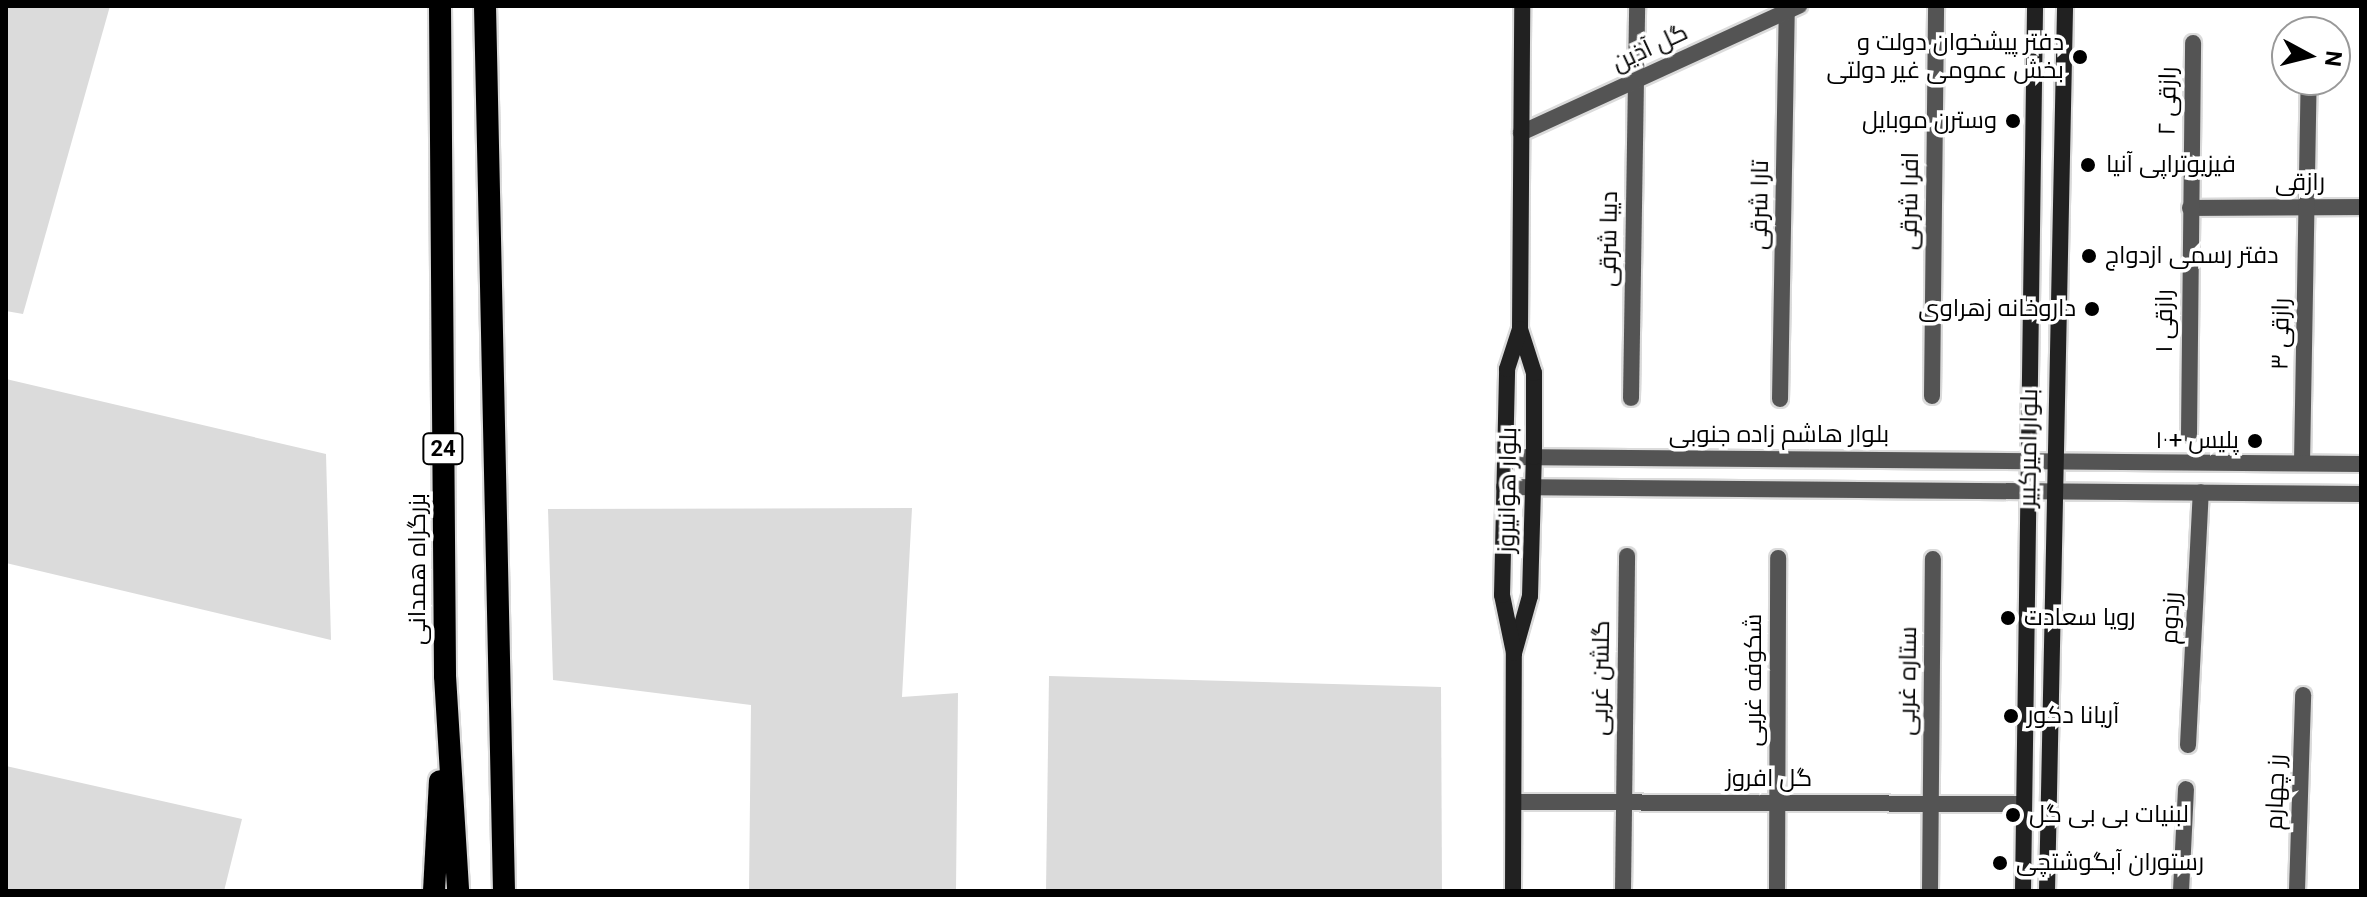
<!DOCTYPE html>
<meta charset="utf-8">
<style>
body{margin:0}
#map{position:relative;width:2367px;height:897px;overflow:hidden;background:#fff;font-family:Roboto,Cairo,sans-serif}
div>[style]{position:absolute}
.green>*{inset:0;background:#dbdbdb}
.roads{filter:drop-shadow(2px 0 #dbdbdb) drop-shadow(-2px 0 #dbdbdb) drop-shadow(0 2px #dbdbdb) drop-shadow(0 -2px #dbdbdb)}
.minor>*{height:16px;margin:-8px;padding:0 8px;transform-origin:8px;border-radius:8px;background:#545454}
.tertiary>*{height:16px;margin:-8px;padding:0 8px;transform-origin:8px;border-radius:8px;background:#545454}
.secondary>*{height:16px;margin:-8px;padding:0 8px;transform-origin:8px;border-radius:8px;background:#212121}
.trunk>*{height:22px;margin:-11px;padding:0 11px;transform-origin:11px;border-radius:11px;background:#000}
.dots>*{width:22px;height:22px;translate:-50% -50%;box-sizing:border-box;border:4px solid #fff;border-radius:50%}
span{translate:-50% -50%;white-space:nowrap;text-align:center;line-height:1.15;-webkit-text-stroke:7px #fff;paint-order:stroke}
.shield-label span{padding:2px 6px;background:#fff;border:2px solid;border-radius:6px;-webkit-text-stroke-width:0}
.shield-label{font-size:22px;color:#000;font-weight:700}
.poi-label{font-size:24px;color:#000}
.right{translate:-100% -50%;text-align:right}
.left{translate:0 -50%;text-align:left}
.street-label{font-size:24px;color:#000}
.frame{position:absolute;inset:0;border:8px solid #000;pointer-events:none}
.north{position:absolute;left:2271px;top:16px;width:80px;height:80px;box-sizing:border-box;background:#fff;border:2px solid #999;border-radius:50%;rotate:97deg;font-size:22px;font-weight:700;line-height:32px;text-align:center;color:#000}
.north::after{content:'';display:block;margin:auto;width:28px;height:36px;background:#000;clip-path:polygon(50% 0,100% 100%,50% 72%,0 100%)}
</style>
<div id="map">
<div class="green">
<i style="clip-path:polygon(6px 6px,110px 6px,23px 314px,6px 311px)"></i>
<i style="clip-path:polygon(6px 379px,326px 454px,331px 640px,6px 563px)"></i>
<i style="clip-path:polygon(912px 508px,902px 697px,958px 693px,956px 891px,749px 891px,751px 705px,553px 680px,548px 509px)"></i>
<i style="clip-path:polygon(1049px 676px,1441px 687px,1442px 891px,1046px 891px)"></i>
<i style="clip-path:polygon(6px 766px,242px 819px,224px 891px,6px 891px)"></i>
</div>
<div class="roads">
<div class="minor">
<i style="left:2190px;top:208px;width:171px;rotate:-0.3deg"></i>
<i style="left:1932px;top:396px;width:390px;rotate:-89.4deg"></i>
<i style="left:1631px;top:398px;width:392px;rotate:-89.1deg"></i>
<i style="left:1780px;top:399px;width:393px;rotate:-89deg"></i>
<i style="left:2189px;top:434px;width:391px;rotate:-89.4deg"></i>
<i style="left:2302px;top:463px;width:383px;rotate:-89deg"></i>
<i style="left:2188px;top:745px;width:253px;rotate:-87.1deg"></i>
<i style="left:1623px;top:891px;width:335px;rotate:-89.3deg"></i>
<i style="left:1777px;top:891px;width:333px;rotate:-89.8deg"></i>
<i style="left:1930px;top:891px;width:332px;rotate:-89.5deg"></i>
<i style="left:2181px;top:891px;width:102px;rotate:-87.2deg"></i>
<i style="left:2297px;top:891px;width:196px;rotate:-88.2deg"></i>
</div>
<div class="tertiary">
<i style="left:1521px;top:133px;width:306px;rotate:-24.6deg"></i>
<i style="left:1505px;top:457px;width:856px;rotate:0.47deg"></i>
<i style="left:1504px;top:487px;width:857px;rotate:0.47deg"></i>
<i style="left:1514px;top:802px;width:509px;rotate:0.23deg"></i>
</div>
<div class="secondary">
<i style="left:1514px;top:653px;width:59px;rotate:-74.3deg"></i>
<i style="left:1530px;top:596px;width:139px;rotate:-88.4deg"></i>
<i style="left:1534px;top:457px;width:84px;rotate:-90deg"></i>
<i style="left:1534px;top:373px;width:46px;rotate:-107.7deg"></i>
<i style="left:1520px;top:329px;width:323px;rotate:-89.6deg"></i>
<i style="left:1513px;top:891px;width:238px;rotate:-89.8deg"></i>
<i style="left:1514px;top:653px;width:59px;rotate:-101.7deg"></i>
<i style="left:1502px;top:595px;width:226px;rotate:-88.7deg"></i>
<i style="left:1507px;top:369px;width:42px;rotate:-72deg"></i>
<i style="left:2023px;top:891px;width:885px;rotate:-89.22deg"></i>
<i style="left:2047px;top:891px;width:885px;rotate:-88.83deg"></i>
</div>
<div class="trunk">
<i style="left:440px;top:6px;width:670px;rotate:89.57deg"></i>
<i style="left:445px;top:676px;width:215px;rotate:86.5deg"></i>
<i style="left:485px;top:6px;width:885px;rotate:88.77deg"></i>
<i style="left:434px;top:891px;width:110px;rotate:-86.9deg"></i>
</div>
</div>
<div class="dots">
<i style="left:2080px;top:57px;background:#000"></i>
<i style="left:2013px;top:121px;background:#000"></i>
<i style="left:2088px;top:165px;background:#000"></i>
<i style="left:2089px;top:256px;background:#000"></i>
<i style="left:2092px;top:309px;background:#000"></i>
<i style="left:2255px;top:441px;background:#000"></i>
<i style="left:2008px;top:618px;background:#000"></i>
<i style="left:2011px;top:716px;background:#000"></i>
<i style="left:2013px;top:815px;background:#000"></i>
<i style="left:2000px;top:863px;background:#000"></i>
</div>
<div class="shield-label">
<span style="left:443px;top:449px">24</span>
</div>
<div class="poi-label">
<span class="right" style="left:2064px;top:57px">دفتر پیشخوان دولت و<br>بخش عمومی غیر دولتی</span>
<span class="right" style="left:1997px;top:121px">وسترن موبایل</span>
<span class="left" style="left:2106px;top:165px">فیزیوتراپی آنیا</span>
<span class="left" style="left:2105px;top:256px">دفتر رسمی ازدواج</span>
<span class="right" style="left:2076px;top:309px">داروخانه زهراوی</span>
<span class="right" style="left:2239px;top:441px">پلیس +۱۰</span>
<span class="left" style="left:2024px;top:618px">رویا سعادت</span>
<span class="left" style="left:2027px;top:716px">آریانا دکور</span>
<span class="left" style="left:2029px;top:815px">لبنیات بی بی گل</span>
<span class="left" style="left:2016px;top:863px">رستوران آبگوشتچی</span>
</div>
<div class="street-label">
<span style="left:1650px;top:48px;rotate:-25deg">گل آذین</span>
<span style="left:2168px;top:101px;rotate:-89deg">رازقی ۲</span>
<span style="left:2300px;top:183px">رازقی</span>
<span style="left:1910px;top:201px;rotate:-89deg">افرا شرقی</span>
<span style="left:1760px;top:205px;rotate:-89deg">تارا شرقی</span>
<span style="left:1609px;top:239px;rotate:-89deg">دیبا شرقی</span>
<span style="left:2165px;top:321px;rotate:-90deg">رازقی ۱</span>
<span style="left:2281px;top:334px;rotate:-89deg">رازقی ۳</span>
<span style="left:1779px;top:435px">بلوار هاشم زاده جنوبی</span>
<span style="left:2029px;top:448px;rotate:-89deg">بلوار امیرکبیر</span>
<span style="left:1508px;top:490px;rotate:-89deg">بلوار هوانیروز</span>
<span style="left:418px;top:569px;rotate:-90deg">بزرگراه همدانی</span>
<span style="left:2171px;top:618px;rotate:-87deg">رزدوم</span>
<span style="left:1601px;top:678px;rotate:-89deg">گلشن غربی</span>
<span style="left:1754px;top:680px;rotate:-90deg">شکوفه غربی</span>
<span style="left:1908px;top:681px;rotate:-89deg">ستاره غربی</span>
<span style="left:1769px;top:779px">گل افروز</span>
<span style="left:2276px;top:792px;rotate:-88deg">رز چهارم</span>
</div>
<div class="frame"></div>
<div class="north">N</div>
</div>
